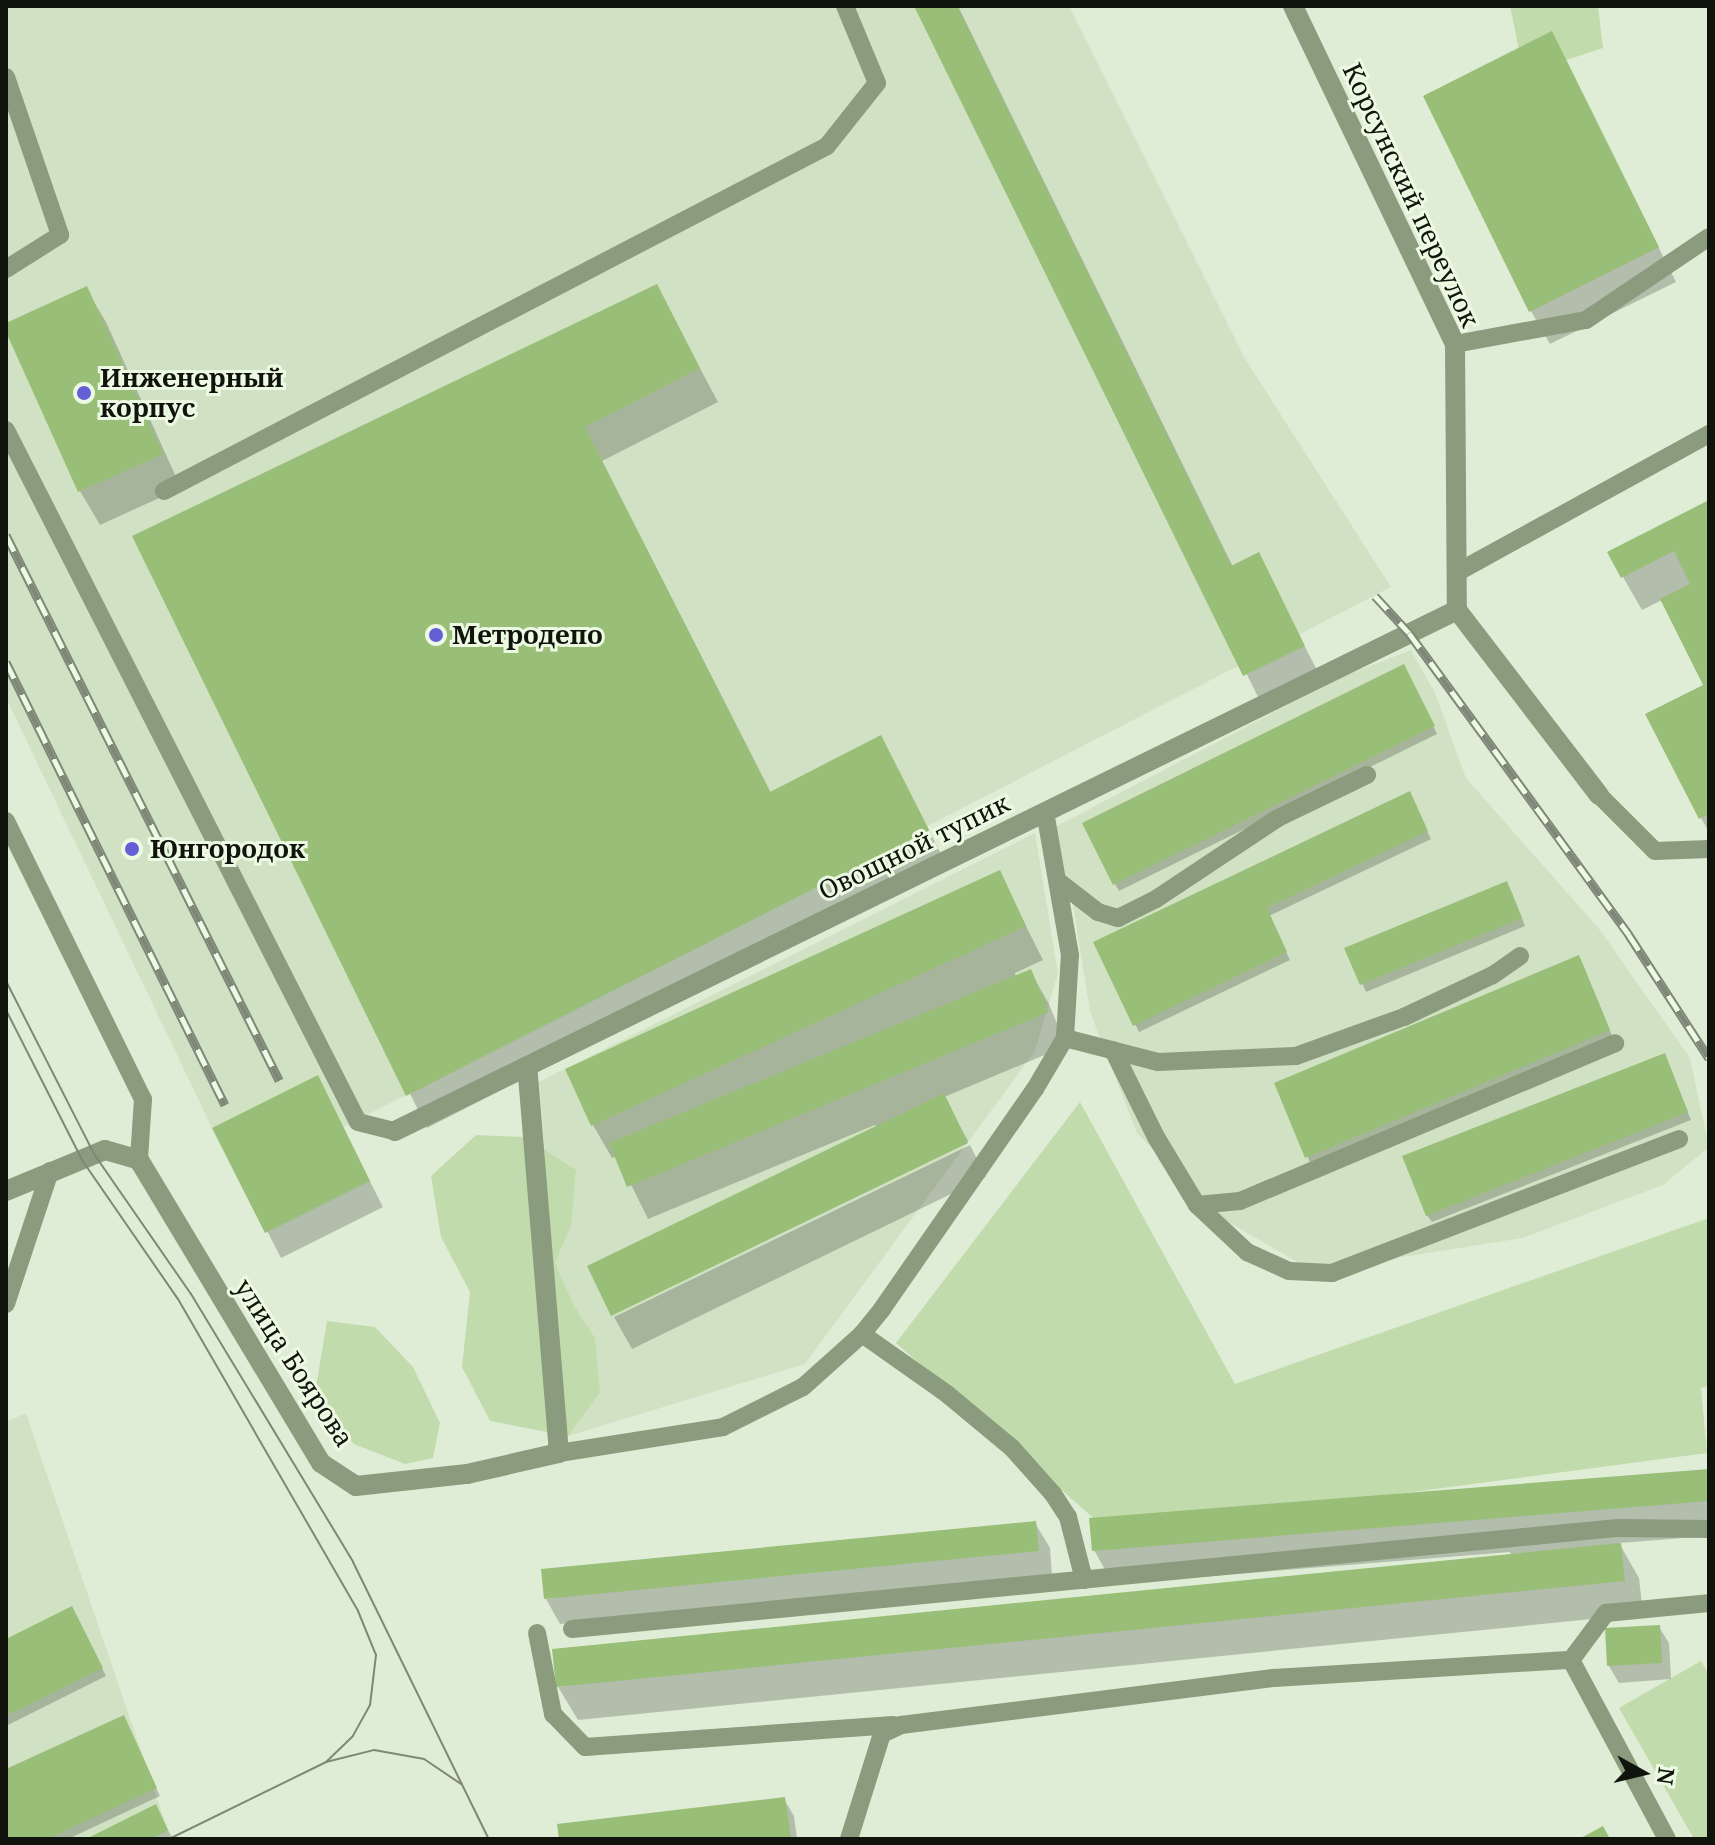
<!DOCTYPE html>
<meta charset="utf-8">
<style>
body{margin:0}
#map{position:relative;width:1715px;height:1845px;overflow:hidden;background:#e0edd6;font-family:"Noto Serif",serif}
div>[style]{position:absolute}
.built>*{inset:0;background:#d1e2c4}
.green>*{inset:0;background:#c1dbac}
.shadow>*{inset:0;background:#0003}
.building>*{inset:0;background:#99be77}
.lane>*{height:18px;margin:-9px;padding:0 9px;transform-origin:9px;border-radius:9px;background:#8b9b7d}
.street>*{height:20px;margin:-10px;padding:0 10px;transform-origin:10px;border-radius:10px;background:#8b9b7d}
.tram>*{height:2px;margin:-1px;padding:0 1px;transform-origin:1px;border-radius:1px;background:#7e8778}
.rail>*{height:9px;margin-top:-4.5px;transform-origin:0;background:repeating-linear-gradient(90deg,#edfae3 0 18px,#7e8778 0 36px);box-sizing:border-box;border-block:2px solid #7e8778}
.dots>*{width:22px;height:22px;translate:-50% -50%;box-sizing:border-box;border:4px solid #edfae3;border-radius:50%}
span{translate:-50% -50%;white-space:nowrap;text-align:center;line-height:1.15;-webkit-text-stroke:6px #edfae3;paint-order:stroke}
.street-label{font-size:26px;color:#10140d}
.poi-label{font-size:26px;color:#10140d;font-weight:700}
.left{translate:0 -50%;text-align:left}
.frame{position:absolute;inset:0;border:8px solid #10140d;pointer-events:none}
.north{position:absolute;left:1603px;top:1733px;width:80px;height:80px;-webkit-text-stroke:6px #edfae3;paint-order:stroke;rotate:98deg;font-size:22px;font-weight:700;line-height:32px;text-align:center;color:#10140d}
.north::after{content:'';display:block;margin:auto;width:28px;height:36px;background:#10140d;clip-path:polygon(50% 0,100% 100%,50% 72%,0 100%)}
</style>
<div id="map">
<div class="built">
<i style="clip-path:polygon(6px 6px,1069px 6px,1244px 357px,1391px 587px,344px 1127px,318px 1075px,212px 1128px,6px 698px)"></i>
<i style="clip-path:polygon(1411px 650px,1435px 693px,1466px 778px,1600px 930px,1690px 1058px,1709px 1147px,1663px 1185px,1523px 1238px,1313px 1271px,1216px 1215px,1137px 1133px,1090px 1012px,1072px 899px,1053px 828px,1341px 677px)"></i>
<i style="clip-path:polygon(1035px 833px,1058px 973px,1035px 1051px,805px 1364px,568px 1436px,539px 1082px)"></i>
<i style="clip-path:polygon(26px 1413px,168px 1830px,151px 1839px,6px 1839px,6px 1422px)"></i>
</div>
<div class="green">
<i style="clip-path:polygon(1510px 6px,1598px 6px,1603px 48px,1524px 74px)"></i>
<i style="clip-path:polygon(1080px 1102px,1235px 1384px,1709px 1218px,1709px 1386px,1701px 1388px,1707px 1453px,1109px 1532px,896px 1343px)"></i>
<i style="clip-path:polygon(476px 1135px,525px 1137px,576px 1170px,571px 1225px,555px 1263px,574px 1306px,595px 1338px,600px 1392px,568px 1436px,490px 1421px,462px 1367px,470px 1292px,441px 1237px,431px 1176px)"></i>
<i style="clip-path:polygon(327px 1321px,375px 1327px,413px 1367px,440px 1423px,433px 1458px,405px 1464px,354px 1444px,314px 1399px)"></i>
<i style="clip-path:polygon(1701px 1661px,1709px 1675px,1709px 1839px,1694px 1839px,1619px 1708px)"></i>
</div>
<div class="shadow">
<i style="clip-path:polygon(916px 6px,958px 6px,1233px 567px,1258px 555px,1322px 680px,1264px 709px)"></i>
<i style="clip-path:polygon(1551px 34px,1676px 282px,1550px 344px,1531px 311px)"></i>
<i style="clip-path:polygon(656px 286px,718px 402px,602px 461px,771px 793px,899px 771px,946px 864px,427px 1128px,135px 537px)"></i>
<i style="clip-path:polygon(86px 289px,106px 322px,181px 488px,100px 525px,80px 491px,6px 327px)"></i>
<i style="clip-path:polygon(1709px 502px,1709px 832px,1701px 818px,1706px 685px,1662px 600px,1642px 610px,1623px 577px)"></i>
<i style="clip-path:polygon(1408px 674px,1437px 734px,1119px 891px,1115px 884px)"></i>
<i style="clip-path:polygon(1413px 802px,1431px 839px,1269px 916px,1290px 960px,1139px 1032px,1096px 943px)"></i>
<i style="clip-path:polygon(999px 872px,1043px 960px,1015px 973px,1016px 977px,1030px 971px,1049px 1004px,1066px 1046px,944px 1097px,968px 1141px,612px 1313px,877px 1128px,875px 1125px,648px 1219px,617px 1156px,612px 1158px,593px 1125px)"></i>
<i style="clip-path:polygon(1511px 891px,1525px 926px,1366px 992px,1347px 949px)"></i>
<i style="clip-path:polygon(1583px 965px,1613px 1038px,1311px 1165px,1277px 1084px)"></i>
<i style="clip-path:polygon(1668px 1063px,1691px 1120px,1432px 1222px,1427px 1215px)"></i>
<i style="clip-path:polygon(317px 1077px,383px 1207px,281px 1258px,215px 1129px)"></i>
<i style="clip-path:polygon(970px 1145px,986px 1177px,632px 1349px,614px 1317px)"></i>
<i style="clip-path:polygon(1709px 1471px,1709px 1536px,1619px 1543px,1639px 1578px,1643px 1614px,578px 1720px,558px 1687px,1511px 1556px,1510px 1552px,1113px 1584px,1094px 1550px)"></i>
<i style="clip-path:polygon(1035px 1523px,1050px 1548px,1052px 1576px,560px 1624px,546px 1599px)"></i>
<i style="clip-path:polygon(76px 1616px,106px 1676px,6px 1726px,6px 1641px)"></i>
<i style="clip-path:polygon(1659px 1627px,1669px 1643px,1671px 1679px,1619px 1683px,1609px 1666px)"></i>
<i style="clip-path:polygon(127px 1725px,160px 1796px,68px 1839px,6px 1839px,6px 1771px)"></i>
<i style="clip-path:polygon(784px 1799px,794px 1816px,797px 1839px,561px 1839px)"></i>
<i style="clip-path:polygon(155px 1807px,173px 1839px,90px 1839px)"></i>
</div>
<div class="building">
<i style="clip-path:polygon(914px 6px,957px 6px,1231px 566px,1259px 552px,1305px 646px,1243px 676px)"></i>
<i style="clip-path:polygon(1552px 31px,1659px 247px,1529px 312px,1423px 96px)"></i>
<i style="clip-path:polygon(657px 284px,700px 368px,585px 427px,770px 792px,881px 735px,929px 830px,406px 1096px,132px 536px)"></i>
<i style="clip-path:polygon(87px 286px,163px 454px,78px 492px,6px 332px,6px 323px)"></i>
<i style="clip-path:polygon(1709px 500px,1709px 814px,1699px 819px,1645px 714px,1703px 685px,1660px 599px,1690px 584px,1674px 551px,1621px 578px,1607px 552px)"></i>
<i style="clip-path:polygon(1404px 664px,1435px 726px,1113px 885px,1082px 823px)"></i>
<i style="clip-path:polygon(1410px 791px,1428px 831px,1267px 908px,1287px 952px,1133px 1026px,1093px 942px)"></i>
<i style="clip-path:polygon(1000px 870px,1026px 926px,591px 1126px,565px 1069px)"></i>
<i style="clip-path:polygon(1507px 881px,1522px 918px,1360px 985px,1344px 948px)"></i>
<i style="clip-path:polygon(1579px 955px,1610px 1030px,1305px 1158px,1274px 1083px)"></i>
<i style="clip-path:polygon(1031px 969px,1049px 1012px,627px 1187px,609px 1143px)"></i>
<i style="clip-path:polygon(1665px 1053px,1688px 1112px,1426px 1216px,1402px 1156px)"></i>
<i style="clip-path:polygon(318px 1075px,370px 1181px,265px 1233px,212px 1128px)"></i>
<i style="clip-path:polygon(944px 1093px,968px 1143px,611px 1316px,587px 1266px)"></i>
<i style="clip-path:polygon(1709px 1469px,1709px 1501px,1092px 1551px,1089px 1518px)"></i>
<i style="clip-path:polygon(1036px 1521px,1039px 1551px,544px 1599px,541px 1569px)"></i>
<i style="clip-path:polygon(1621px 1543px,1625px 1581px,556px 1687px,552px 1649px)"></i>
<i style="clip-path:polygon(72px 1606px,103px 1668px,6px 1716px,6px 1639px)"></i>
<i style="clip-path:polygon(1660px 1625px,1662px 1663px,1607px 1666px,1605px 1628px)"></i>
<i style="clip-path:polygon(124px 1715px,157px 1788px,47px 1839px,6px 1839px,6px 1769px)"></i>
<i style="clip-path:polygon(785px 1797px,791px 1839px,559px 1839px,557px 1824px)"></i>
<i style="clip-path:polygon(156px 1804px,168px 1830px,151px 1839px,86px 1839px)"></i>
<i style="clip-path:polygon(1603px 1826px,1610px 1839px,1579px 1839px)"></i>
</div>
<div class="lane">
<i style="left:6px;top:77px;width:167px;rotate:71.1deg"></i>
<i style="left:60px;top:235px;width:64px;rotate:147.8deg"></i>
<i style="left:1455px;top:344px;width:133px;rotate:-10.4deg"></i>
<i style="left:1586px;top:320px;width:148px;rotate:-34deg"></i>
<i style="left:6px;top:430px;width:776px;rotate:63.04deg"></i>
<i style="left:358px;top:1122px;width:38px;rotate:14deg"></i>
<i style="left:164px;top:491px;width:747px;rotate:-27.49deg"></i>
<i style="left:827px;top:146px;width:80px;rotate:-51.6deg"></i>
<i style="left:877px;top:83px;width:83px;rotate:-112.6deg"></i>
<i style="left:1456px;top:573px;width:289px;rotate:-28.8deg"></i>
<i style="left:1599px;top:795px;width:79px;rotate:45deg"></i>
<i style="left:1655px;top:851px;width:54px;rotate:-2.1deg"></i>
<i style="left:6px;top:821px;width:310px;rotate:63.8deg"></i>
<i style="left:143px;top:1099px;width:61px;rotate:93.8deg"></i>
<i style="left:1059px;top:882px;width:49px;rotate:37.6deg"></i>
<i style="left:1098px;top:912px;width:21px;rotate:17deg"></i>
<i style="left:1118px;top:918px;width:42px;rotate:-26.6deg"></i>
<i style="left:1156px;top:899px;width:146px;rotate:-33.6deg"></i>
<i style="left:1278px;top:818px;width:99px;rotate:-25.8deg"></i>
<i style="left:1065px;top:1038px;width:96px;rotate:14.5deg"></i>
<i style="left:1158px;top:1062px;width:138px;rotate:-2.5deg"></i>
<i style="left:1296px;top:1056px;width:115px;rotate:-19.9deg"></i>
<i style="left:1404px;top:1017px;width:98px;rotate:-25.3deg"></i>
<i style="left:1493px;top:975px;width:33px;rotate:-35deg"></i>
<i style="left:1113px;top:1050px;width:97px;rotate:63.7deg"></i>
<i style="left:1156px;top:1137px;width:79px;rotate:58.9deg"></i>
<i style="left:1197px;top:1205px;width:69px;rotate:43.2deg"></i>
<i style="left:1247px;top:1252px;width:46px;rotate:24.3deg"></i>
<i style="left:1289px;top:1271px;width:43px;rotate:2.7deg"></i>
<i style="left:1332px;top:1273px;width:372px;rotate:-21.1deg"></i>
<i style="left:1197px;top:1205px;width:43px;rotate:-5.3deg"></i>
<i style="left:1240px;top:1201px;width:407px;rotate:-22.8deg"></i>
<i style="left:6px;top:1304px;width:140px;rotate:-71.7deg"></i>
<i style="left:862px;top:1334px;width:104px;rotate:35.2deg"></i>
<i style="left:947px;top:1394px;width:85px;rotate:39.7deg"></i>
<i style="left:1012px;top:1448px;width:62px;rotate:48.3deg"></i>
<i style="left:1053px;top:1494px;width:27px;rotate:57deg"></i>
<i style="left:1068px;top:1517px;width:65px;rotate:75.7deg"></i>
<i style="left:559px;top:1453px;width:166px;rotate:-9deg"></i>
<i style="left:723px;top:1427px;width:89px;rotate:-26.6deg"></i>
<i style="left:803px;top:1387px;width:79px;rotate:-41.9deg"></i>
<i style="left:862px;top:1334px;width:32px;rotate:-51deg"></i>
<i style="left:882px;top:1309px;width:268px;rotate:-55.2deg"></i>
<i style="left:1035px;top:1089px;width:59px;rotate:-59.5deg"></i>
<i style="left:1065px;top:1038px;width:83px;rotate:-86.6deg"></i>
<i style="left:1070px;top:955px;width:145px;rotate:-99.9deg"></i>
<i style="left:572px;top:1629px;width:1051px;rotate:-5.52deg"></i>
<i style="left:1618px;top:1528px;width:91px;rotate:0.6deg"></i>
<i style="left:537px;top:1633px;width:83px;rotate:78.8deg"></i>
<i style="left:553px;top:1714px;width:46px;rotate:45.9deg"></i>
<i style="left:585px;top:1747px;width:309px;rotate:-4.1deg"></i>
<i style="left:1571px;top:1660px;width:203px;rotate:61.8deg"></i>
<i style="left:849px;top:1839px;width:110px;rotate:-72.6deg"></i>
<i style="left:882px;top:1734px;width:21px;rotate:-25deg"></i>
<i style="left:901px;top:1725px;width:376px;rotate:-7.2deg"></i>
<i style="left:1274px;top:1678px;width:298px;rotate:-3.5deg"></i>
<i style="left:1571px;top:1660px;width:59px;rotate:-53.3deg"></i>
<i style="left:1606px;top:1613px;width:103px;rotate:-5.5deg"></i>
</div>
<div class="street">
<i style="left:1293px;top:6px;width:375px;rotate:64.4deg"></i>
<i style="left:1455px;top:344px;width:266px;rotate:89.6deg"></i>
<i style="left:1457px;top:610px;width:233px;rotate:52.5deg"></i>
<i style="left:395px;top:1131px;width:1183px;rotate:-26.13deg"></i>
<i style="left:6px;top:1191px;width:107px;rotate:-22.5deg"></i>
<i style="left:105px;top:1150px;width:35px;rotate:16deg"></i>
<i style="left:139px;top:1160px;width:353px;rotate:59deg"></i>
<i style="left:321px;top:1463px;width:42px;rotate:33.3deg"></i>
<i style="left:356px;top:1486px;width:112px;rotate:-6.2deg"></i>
<i style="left:467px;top:1474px;width:94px;rotate:-12.9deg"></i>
<i style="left:559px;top:1453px;width:388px;rotate:-94.7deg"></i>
</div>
<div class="tram">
<i style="left:6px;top:981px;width:194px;rotate:63deg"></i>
<i style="left:94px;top:1154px;width:170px;rotate:55.3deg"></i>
<i style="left:191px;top:1294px;width:313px;rotate:58.8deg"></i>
<i style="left:353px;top:1562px;width:309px;rotate:63.9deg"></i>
<i style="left:6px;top:1010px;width:168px;rotate:63.1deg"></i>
<i style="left:82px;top:1160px;width:169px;rotate:55.4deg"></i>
<i style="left:178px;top:1299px;width:360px;rotate:60deg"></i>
<i style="left:358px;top:1611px;width:48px;rotate:67.8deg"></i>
<i style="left:376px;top:1655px;width:50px;rotate:96.8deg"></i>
<i style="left:370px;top:1705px;width:35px;rotate:119deg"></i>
<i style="left:353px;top:1736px;width:37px;rotate:136deg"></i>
<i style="left:169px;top:1839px;width:175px;rotate:-26.1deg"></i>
<i style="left:326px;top:1762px;width:49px;rotate:-14deg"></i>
<i style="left:374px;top:1750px;width:51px;rotate:10.2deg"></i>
<i style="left:424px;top:1759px;width:45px;rotate:34deg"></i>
</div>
<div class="rail">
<i style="left:6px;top:535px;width:610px;rotate:63.39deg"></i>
<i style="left:1375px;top:596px;width:50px;rotate:47.4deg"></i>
<i style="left:1409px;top:633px;width:374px;rotate:53.9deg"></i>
<i style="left:1629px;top:935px;width:147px;rotate:57deg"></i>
<i style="left:6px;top:662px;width:494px;rotate:63.7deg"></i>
</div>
<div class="dots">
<i style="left:84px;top:393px;background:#645ed7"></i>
<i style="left:436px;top:635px;background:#645ed7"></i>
<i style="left:132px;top:849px;background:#645ed7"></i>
</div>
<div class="street-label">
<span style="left:1411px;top:195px;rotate:65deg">Корсунский переулок</span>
<span style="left:914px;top:847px;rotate:-26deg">Овощной тупик</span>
<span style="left:294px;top:1363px;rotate:57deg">улица Боярова</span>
</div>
<div class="poi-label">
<span class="left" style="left:100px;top:393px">Инженерный<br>корпус</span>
<span class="left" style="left:452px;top:635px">Метродепо</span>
<span class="left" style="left:150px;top:849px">Юнгородок</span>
</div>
<div class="frame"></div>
<div class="north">N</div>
</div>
